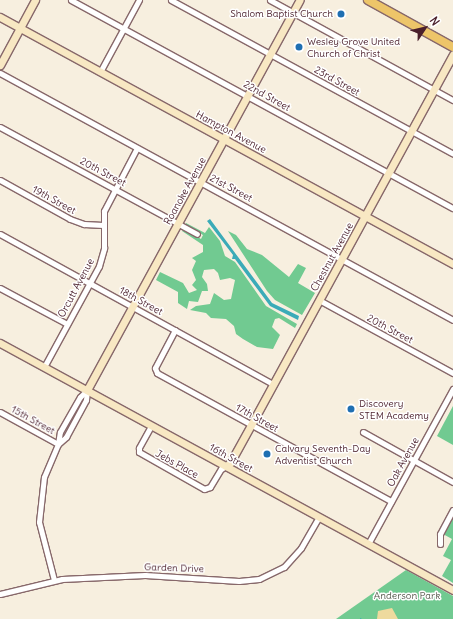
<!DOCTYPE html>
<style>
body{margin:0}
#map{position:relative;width:453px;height:619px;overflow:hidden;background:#f7efdf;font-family:Delius,sans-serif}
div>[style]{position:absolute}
.green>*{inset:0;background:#71ca91}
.sand>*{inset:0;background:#eeda9e}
.water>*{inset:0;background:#3babb8}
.stream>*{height:1px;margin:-0.5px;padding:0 0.5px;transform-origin:0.5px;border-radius:0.5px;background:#3babb8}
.roads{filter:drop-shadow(1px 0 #87686a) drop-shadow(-1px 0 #87686a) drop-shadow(0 1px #87686a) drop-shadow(0 -1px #87686a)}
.street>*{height:5px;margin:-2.5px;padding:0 2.5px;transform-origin:2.5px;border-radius:2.5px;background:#fff}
.secondary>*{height:7px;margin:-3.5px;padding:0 3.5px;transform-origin:3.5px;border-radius:3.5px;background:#f8e8c3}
.primary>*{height:8px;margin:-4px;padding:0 4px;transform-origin:4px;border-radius:4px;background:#edc569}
.dots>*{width:11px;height:11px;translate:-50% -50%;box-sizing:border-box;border:2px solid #fff;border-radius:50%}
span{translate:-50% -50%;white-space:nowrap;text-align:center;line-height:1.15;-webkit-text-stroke:3px #fff;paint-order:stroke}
.poi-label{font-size:10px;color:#4a1f2b}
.right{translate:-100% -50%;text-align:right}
.left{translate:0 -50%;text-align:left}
.street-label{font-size:10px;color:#4a1f2b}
.park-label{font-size:10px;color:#585b4f}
.north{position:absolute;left:405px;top:8px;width:40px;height:40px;-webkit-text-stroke:3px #fff;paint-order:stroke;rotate:55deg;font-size:11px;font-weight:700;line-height:16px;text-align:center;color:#4a1f2b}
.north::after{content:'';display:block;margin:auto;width:14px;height:18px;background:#4a1f2b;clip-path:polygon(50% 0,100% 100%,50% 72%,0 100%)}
</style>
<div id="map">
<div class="green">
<i style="clip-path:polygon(186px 223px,205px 233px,209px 227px,220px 241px,225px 256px,235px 262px,266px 306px,297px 324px,295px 328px,279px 318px,275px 319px,272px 327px,280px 335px,273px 349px,257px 347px,243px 339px,236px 334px,234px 326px,226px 319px,211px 318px,206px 313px,190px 310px,196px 306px,210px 304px,214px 293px,224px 300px,231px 299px,235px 280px,230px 278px,220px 280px,218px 273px,214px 269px,204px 270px,202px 277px,207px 284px,208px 291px,202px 291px,198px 302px,189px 301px,187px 309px,178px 303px,178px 292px,156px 280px,160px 272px,183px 283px,189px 293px,197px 290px,192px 285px,196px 280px,192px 270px,196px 261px,192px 258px,203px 252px,203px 245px,182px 231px,184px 229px,201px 239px,203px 235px,185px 225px)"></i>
<i style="clip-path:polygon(228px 231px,236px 235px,247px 249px,262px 255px,289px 277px,298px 264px,306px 268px,298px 283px,315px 293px,302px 315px,275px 300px,267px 291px)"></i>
<i style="clip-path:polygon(453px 406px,453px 445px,437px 436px)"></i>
<i style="clip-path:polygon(453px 517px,453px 583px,442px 576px,451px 560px,443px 556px,452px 539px,443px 534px)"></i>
<i style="clip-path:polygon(406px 570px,453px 596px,453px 619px,336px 619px)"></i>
</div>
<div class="sand">
<i style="clip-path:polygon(392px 608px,398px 619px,377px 619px,378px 611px)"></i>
</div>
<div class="water">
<i style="clip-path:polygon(210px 219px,272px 303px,299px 316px,298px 320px,270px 306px,235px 259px,232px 259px,233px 255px,207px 221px)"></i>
</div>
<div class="stream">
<i style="left:360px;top:618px;width:1px;rotate:45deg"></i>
</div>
<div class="roads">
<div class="street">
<i style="left:71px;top:0;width:435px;rotate:28.6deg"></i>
<i style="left:171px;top:0;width:321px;rotate:28.6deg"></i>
<i style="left:270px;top:0;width:209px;rotate:28.7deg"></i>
<i style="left:100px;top:72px;width:82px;rotate:-61.6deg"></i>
<i style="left:0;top:73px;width:516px;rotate:28.6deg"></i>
<i style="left:0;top:127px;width:224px;rotate:28.5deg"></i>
<i style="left:0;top:180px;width:80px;rotate:29.1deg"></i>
<i style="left:70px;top:219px;width:15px;rotate:20deg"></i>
<i style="left:84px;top:224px;width:19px;rotate:3deg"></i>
<i style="left:0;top:234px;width:311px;rotate:28.8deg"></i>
<i style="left:0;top:288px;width:76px;rotate:28.2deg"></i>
<i style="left:319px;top:300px;width:153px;rotate:28.6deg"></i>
<i style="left:175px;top:330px;width:43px;rotate:117.8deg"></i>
<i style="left:155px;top:368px;width:5px;rotate:68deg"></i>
<i style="left:157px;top:373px;width:267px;rotate:28.7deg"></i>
<i style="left:44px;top:367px;width:115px;rotate:-61.4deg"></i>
<i style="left:99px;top:266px;width:19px;rotate:-74deg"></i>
<i style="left:104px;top:248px;width:37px;rotate:-90deg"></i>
<i style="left:104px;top:211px;width:71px;rotate:-62.4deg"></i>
<i style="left:0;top:412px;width:66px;rotate:28.9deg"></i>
<i style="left:151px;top:426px;width:25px;rotate:119deg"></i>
<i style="left:139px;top:448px;width:4px;rotate:90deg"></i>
<i style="left:139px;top:452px;width:75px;rotate:29.6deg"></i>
<i style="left:204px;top:489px;width:6px;rotate:-18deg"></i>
<i style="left:210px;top:487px;width:21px;rotate:-59deg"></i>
<i style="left:221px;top:469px;width:6px;rotate:-31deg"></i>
<i style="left:363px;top:432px;width:103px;rotate:29.1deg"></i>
<i style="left:58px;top:444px;width:11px;rotate:-41deg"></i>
<i style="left:66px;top:437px;width:42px;rotate:-61.6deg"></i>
<i style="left:86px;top:400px;width:10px;rotate:-84deg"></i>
<i style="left:368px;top:544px;width:177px;rotate:-61.3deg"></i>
<i style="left:440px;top:544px;width:10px;rotate:-90deg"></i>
<i style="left:440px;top:534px;width:27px;rotate:-62deg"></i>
<i style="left:54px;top:580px;width:60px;rotate:-104.5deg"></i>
<i style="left:39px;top:522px;width:45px;rotate:-83.7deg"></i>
<i style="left:44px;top:477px;width:36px;rotate:-67deg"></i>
<i style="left:58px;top:444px;width:12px;rotate:-81deg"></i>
<i style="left:60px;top:432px;width:40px;rotate:-60.3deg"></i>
<i style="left:80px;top:397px;width:10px;rotate:-45deg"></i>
<i style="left:0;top:594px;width:64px;rotate:-13.6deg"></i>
<i style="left:62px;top:579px;width:83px;rotate:-2.8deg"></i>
<i style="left:145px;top:575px;width:94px;rotate:3.7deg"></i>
<i style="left:239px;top:581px;width:20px;rotate:-6deg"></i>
<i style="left:259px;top:579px;width:28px;rotate:-26deg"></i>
<i style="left:284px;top:567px;width:25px;rotate:-48deg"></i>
<i style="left:301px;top:548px;width:36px;rotate:-60deg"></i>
</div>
<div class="secondary">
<i style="left:0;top:17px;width:516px;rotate:28.6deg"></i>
<i style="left:0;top:65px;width:74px;rotate:-61.7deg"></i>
<i style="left:0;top:343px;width:516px;rotate:28.6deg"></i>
<i style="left:87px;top:390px;width:444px;rotate:-61.4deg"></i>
<i style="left:226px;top:466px;width:5px;rotate:-37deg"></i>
<i style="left:230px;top:463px;width:43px;rotate:-61.1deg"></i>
<i style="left:251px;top:425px;width:422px;rotate:-61.4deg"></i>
</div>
<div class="primary">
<i style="left:368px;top:0;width:97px;rotate:28.9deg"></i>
</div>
</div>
<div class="dots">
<i style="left:341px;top:14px;background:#1f6fb2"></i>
<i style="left:299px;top:47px;background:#1f6fb2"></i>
<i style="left:351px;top:409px;background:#1f6fb2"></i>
<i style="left:267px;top:454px;background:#1f6fb2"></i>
</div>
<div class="poi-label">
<span class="right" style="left:333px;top:14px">Shalom Baptist Church</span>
<span class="left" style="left:307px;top:47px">Wesley Grove United<br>Church of Christ</span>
<span class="left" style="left:359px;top:409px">Discovery<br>STEM Academy</span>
<span class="left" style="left:275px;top:454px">Calvary Seventh-Day<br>Adventist Church</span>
</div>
<div class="street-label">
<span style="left:337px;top:81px;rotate:29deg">23rd Street</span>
<span style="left:267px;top:96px;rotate:29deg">22nd Street</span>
<span style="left:231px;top:132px;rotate:28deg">Hampton Avenue</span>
<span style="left:103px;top:172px;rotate:28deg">20th Street</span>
<span style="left:231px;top:188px;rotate:28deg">21st Street</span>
<span style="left:185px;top:191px;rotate:-61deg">Roanoke Avenue</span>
<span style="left:54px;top:200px;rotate:29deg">19th Street</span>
<span style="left:332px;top:257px;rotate:-61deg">Chestnut Avenue</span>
<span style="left:76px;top:288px;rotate:-62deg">Orcutt Avenue</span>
<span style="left:141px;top:301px;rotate:29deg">18th Street</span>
<span style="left:390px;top:329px;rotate:28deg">20th Street</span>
<span style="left:257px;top:418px;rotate:29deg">17th Street</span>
<span style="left:33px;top:420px;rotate:29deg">15th Street</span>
<span style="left:231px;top:458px;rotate:29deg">16th Street</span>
<span style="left:403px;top:462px;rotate:-61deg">Oak Avenue</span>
<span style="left:177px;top:464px;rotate:29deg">Jebs Place</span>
<span style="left:174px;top:568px;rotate:2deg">Garden Drive</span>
</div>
<div class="park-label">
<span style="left:407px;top:596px">Anderson Park</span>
</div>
<div class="north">N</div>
</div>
